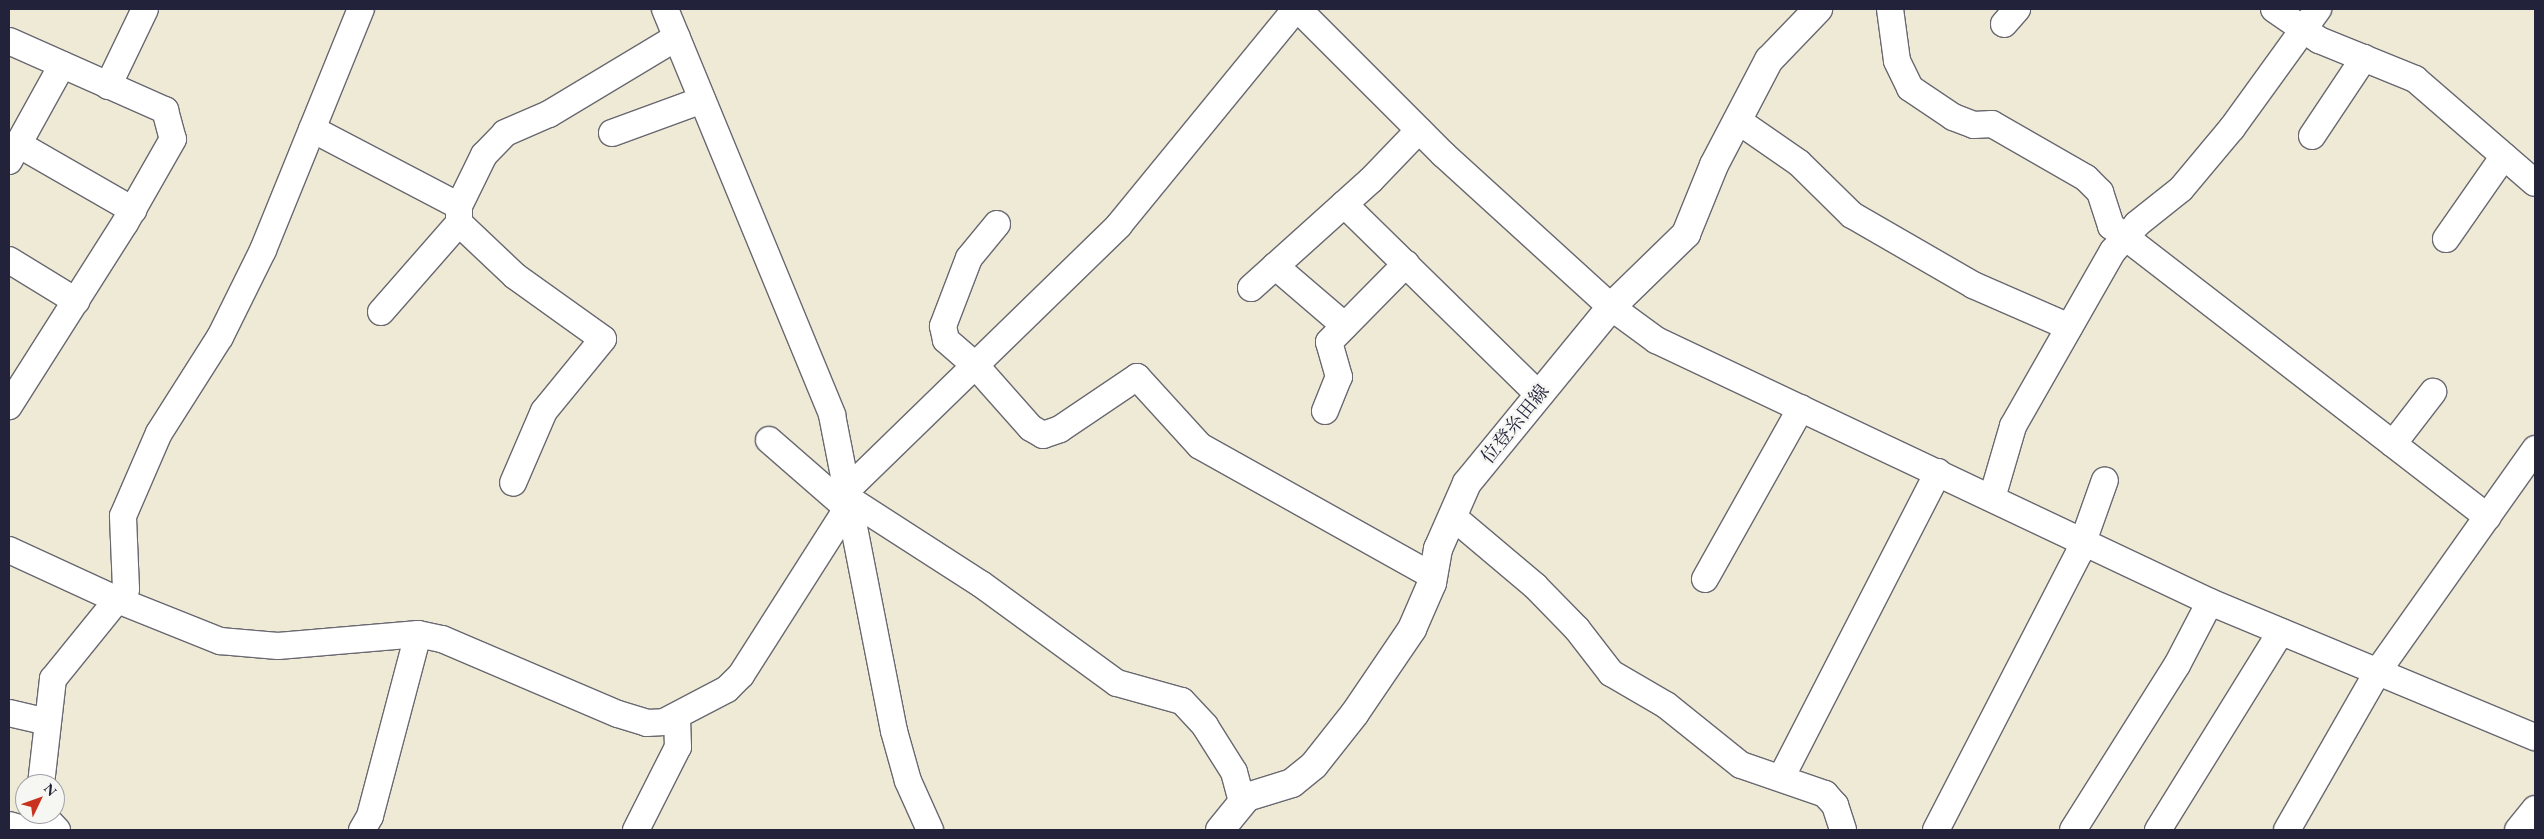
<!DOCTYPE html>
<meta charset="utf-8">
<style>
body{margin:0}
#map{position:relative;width:2544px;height:839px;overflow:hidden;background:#eeead5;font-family:"EB Garamond","Noto Serif JP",serif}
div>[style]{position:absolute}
.roads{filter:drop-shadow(1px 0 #696871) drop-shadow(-1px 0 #696871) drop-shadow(0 1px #696871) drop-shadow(0 -1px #696871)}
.minor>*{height:26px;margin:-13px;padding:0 13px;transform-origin:13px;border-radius:13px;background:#fff}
.major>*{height:28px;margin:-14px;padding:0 14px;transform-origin:14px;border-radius:14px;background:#fff}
span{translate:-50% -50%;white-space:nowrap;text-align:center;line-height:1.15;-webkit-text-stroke:4.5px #f6f6f2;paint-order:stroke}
.street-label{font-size:19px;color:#22223b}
.frame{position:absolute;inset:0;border:10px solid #22223b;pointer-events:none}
.north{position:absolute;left:15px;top:774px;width:50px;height:50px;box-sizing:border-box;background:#f6f6f2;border:1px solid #a1a1a9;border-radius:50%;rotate:48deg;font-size:14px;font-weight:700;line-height:20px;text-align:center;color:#22223b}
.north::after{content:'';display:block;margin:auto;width:18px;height:22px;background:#c8321e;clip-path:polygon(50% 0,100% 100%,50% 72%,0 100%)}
</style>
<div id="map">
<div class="roads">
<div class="minor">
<i style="left:665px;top:9px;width:439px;rotate:67.6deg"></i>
<i style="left:832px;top:415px;width:322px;rotate:78.9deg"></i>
<i style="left:894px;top:731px;width:52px;rotate:74.4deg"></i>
<i style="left:908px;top:781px;width:54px;rotate:65.8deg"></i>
<i style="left:1298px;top:9px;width:205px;rotate:45deg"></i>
<i style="left:1443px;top:154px;width:227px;rotate:42.3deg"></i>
<i style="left:1611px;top:307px;width:56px;rotate:36.3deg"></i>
<i style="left:1656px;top:340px;width:613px;rotate:25.31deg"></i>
<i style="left:2210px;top:602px;width:352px;rotate:22.6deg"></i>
<i style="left:1890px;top:9px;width:52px;rotate:82.3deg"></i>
<i style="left:1897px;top:61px;width:30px;rotate:64deg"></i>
<i style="left:1910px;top:88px;width:52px;rotate:34deg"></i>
<i style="left:1953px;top:117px;width:22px;rotate:21deg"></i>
<i style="left:1974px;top:125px;width:18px;rotate:-3deg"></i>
<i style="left:1992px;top:124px;width:108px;rotate:29.9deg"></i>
<i style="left:2086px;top:178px;width:20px;rotate:45deg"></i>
<i style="left:2100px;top:192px;width:36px;rotate:72deg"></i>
<i style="left:2111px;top:226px;width:476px;rotate:37.7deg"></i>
<i style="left:2274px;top:9px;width:55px;rotate:34.6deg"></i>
<i style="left:2319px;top:40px;width:104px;rotate:22.1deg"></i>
<i style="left:2415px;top:79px;width:159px;rotate:40.9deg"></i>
<i style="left:2004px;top:24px;width:20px;rotate:-49deg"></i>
<i style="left:9px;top:41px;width:171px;rotate:23.9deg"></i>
<i style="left:165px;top:110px;width:30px;rotate:75deg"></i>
<i style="left:173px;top:139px;width:97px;rotate:119.7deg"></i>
<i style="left:125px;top:223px;width:217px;rotate:122.4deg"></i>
<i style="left:108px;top:86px;width:85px;rotate:-64.3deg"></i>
<i style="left:1737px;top:120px;width:75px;rotate:34.7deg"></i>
<i style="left:1799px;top:163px;width:74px;rotate:44.5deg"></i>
<i style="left:1852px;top:215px;width:140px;rotate:30deg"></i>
<i style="left:1973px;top:285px;width:105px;rotate:23.6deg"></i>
<i style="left:312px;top:129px;width:166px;rotate:27.6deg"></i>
<i style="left:459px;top:206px;width:57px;rotate:-63.9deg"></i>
<i style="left:484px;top:155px;width:30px;rotate:-46deg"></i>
<i style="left:505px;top:133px;width:48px;rotate:-23.4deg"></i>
<i style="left:549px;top:114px;width:149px;rotate:-31deg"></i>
<i style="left:612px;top:133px;width:96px;rotate:-20.1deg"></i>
<i style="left:2312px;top:136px;width:94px;rotate:-56.3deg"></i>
<i style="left:18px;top:144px;width:133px;rotate:29.9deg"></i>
<i style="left:9px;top:161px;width:110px;rotate:-61.1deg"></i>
<i style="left:1344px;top:204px;width:272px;rotate:44.4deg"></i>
<i style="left:459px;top:223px;width:77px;rotate:43.4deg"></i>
<i style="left:515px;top:276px;width:108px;rotate:35.6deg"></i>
<i style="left:603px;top:339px;width:93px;rotate:129.3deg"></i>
<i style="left:544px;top:411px;width:78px;rotate:113.3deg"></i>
<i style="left:997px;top:224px;width:44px;rotate:129.5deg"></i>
<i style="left:969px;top:258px;width:73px;rotate:110.9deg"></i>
<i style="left:943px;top:326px;width:14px;rotate:78deg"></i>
<i style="left:946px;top:340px;width:38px;rotate:41deg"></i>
<i style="left:975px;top:365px;width:84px;rotate:48.4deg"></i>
<i style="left:1031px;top:428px;width:14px;rotate:30deg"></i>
<i style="left:1043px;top:435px;width:18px;rotate:-19deg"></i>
<i style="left:1060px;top:429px;width:93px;rotate:-34deg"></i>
<i style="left:1137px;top:377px;width:93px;rotate:47.6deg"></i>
<i style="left:1200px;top:446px;width:267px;rotate:29.2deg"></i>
<i style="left:2446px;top:239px;width:101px;rotate:-55.1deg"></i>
<i style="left:9px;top:260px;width:79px;rotate:31.5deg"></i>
<i style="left:1275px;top:266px;width:92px;rotate:40.6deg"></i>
<i style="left:1251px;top:288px;width:161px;rotate:-42deg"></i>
<i style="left:1371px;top:180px;width:69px;rotate:-46.2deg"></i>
<i style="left:381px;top:312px;width:118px;rotate:-48.8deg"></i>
<i style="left:459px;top:223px;width:17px;rotate:-90deg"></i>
<i style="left:1325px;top:411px;width:37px;rotate:-68deg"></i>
<i style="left:1339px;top:377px;width:36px;rotate:-106deg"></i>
<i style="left:1329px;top:342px;width:110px;rotate:-45.4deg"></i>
<i style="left:769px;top:440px;width:103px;rotate:41.1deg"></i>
<i style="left:2393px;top:444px;width:66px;rotate:-52.4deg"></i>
<i style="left:849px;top:488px;width:377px;rotate:-44.2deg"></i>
<i style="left:1119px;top:225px;width:279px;rotate:-50.7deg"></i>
<i style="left:1992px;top:498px;width:75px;rotate:-73.7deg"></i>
<i style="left:2013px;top:426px;width:202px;rotate:-60.3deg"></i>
<i style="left:2113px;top:251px;width:36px;rotate:-48deg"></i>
<i style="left:2137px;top:224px;width:56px;rotate:-38.5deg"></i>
<i style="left:2181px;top:189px;width:80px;rotate:-50.1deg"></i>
<i style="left:2232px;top:128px;width:147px;rotate:-54.1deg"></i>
<i style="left:852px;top:501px;width:153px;rotate:32.8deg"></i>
<i style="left:981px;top:584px;width:168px;rotate:36.1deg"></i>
<i style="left:1117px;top:683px;width:67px;rotate:15.5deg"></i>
<i style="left:1182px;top:701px;width:34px;rotate:47deg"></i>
<i style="left:1205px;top:726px;width:54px;rotate:57.8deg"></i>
<i style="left:1234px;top:772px;width:30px;rotate:75deg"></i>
<i style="left:1452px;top:516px;width:109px;rotate:40.1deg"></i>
<i style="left:1535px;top:586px;width:60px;rotate:45.7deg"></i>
<i style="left:1577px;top:629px;width:56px;rotate:52.3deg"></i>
<i style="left:1611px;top:673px;width:64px;rotate:30.2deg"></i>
<i style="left:1666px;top:705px;width:96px;rotate:38.7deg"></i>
<i style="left:1741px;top:765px;width:89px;rotate:19deg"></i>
<i style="left:1825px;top:794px;width:15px;rotate:48deg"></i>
<i style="left:1835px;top:805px;width:26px;rotate:72deg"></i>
<i style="left:9px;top:550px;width:122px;rotate:24.7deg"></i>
<i style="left:120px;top:601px;width:108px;rotate:21.8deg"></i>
<i style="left:220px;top:641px;width:58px;rotate:4.9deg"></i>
<i style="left:278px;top:646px;width:141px;rotate:-4.9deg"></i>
<i style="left:418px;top:634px;width:25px;rotate:12deg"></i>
<i style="left:442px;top:639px;width:191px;rotate:23.1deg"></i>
<i style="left:618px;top:714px;width:30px;rotate:17deg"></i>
<i style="left:647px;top:723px;width:17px;rotate:-3deg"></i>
<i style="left:664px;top:722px;width:71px;rotate:-27.6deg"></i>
<i style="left:727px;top:689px;width:20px;rotate:-45deg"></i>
<i style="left:741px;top:675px;width:206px;rotate:-57.5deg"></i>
<i style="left:1705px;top:579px;width:196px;rotate:-60.7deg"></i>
<i style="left:9px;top:713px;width:37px;rotate:13deg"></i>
<i style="left:1781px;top:778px;width:344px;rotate:-62.8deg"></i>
<i style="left:41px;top:784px;width:106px;rotate:-83.5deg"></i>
<i style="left:53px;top:679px;width:116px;rotate:-51deg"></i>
<i style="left:126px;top:589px;width:73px;rotate:-92.4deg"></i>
<i style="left:123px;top:516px;width:90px;rotate:-66.6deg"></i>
<i style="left:159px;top:433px;width:114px;rotate:-57.6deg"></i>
<i style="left:220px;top:337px;width:97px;rotate:-63.7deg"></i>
<i style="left:263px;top:250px;width:260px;rotate:-67.9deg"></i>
<i style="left:42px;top:814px;width:22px;rotate:47deg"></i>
<i style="left:9px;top:825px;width:19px;rotate:16deg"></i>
<i style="left:362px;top:830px;width:16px;rotate:-60deg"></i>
<i style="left:370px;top:816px;width:188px;rotate:-75.2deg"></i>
<i style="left:636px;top:830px;width:93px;rotate:-63.2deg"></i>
<i style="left:678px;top:747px;width:30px;rotate:-92deg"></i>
<i style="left:1936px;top:830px;width:312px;rotate:-62.7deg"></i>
<i style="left:2079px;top:553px;width:77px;rotate:-70.4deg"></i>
<i style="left:2073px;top:830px;width:195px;rotate:-57.8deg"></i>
<i style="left:2177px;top:665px;width:71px;rotate:-62.4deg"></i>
<i style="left:2158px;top:830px;width:233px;rotate:-58.2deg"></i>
<i style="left:2287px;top:830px;width:183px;rotate:-60.2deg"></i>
<i style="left:2378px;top:671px;width:272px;rotate:-54.7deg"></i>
<i style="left:2518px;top:830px;width:27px;rotate:-51deg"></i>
</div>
<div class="major">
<i style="left:1220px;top:830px;width:43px;rotate:-50.7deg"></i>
<i style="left:1247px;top:797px;width:47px;rotate:-17.3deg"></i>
<i style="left:1292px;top:783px;width:28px;rotate:-39deg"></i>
<i style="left:1314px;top:765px;width:66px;rotate:-51.7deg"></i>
<i style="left:1355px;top:713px;width:102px;rotate:-55.8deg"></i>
<i style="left:1412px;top:629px;width:50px;rotate:-66.5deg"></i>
<i style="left:1432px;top:583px;width:35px;rotate:-80deg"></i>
<i style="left:1438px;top:549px;width:72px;rotate:-66.3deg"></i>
<i style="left:1467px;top:483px;width:227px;rotate:-50.7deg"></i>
<i style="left:1611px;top:307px;width:105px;rotate:-44.2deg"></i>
<i style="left:1686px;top:234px;width:74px;rotate:-67.9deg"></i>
<i style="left:1714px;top:165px;width:119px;rotate:-62.4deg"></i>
<i style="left:1769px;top:60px;width:71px;rotate:-46.1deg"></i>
</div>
</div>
<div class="street-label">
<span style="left:1515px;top:424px;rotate:-51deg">位登糸田線</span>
</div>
<div class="frame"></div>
<div class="north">N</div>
</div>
